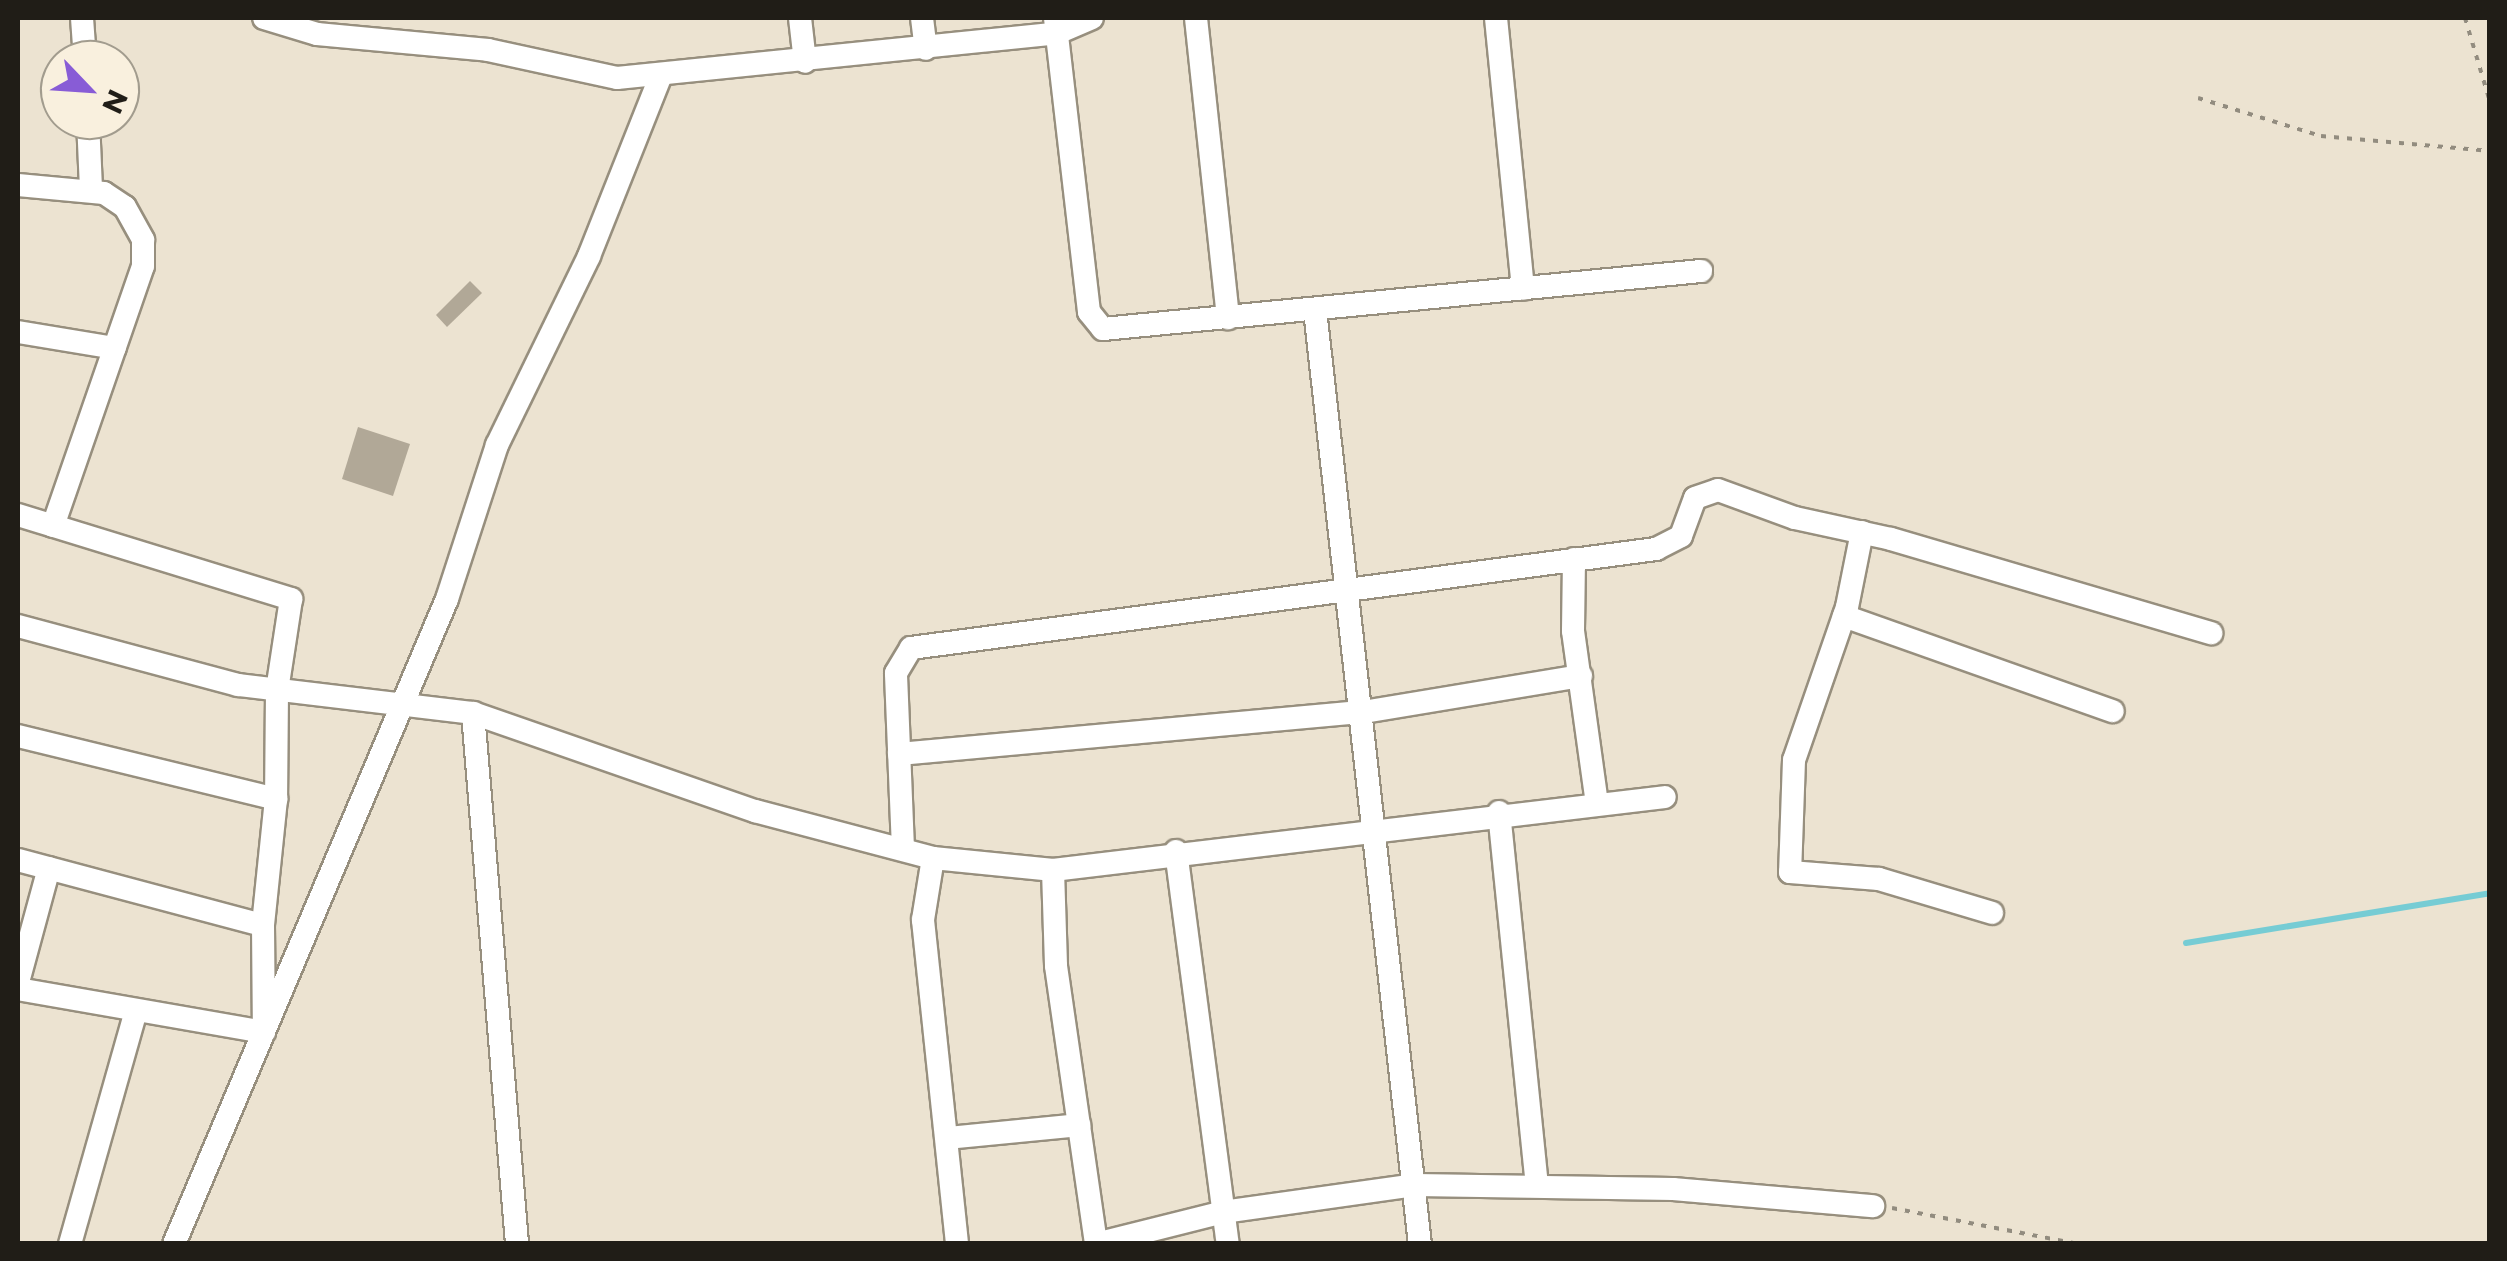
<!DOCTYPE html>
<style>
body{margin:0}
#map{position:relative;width:2507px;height:1261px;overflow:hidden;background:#ece3d1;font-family:Montserrat,sans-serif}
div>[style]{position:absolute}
.stream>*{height:6px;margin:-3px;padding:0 3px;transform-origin:3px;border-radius:3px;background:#76ccd4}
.building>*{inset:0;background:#b1a897}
.path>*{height:4px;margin-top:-2px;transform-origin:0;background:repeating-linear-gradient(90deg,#928c7f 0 5px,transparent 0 13px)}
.roads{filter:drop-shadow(2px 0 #978f7e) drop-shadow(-2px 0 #978f7e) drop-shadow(0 2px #978f7e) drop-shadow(0 -2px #978f7e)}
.minor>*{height:22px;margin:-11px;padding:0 11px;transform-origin:11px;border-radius:11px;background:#fff}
span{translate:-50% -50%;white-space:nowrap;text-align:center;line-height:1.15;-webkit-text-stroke:8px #f9f0de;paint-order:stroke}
.frame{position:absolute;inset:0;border:20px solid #201d17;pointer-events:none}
.north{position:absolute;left:40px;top:40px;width:100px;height:100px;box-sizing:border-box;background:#f9f0de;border:2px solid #a29c8e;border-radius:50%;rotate:115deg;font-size:28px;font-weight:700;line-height:40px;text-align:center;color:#201d17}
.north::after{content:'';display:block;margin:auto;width:35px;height:45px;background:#885cd6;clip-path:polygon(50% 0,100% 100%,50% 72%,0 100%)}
</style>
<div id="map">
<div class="stream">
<i style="left:2186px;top:943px;width:308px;rotate:-9.3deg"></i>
</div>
<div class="building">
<i style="clip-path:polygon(470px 281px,482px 293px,447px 327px,436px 315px)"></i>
<i style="clip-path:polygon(358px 427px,410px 444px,393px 496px,342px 479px)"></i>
</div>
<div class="path">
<i style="left:2465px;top:18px;width:88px;rotate:73.4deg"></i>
<i style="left:2198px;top:98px;width:129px;rotate:17.2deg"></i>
<i style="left:2321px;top:136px;width:170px;rotate:5.1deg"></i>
<i style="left:1892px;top:1208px;width:190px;rotate:10.9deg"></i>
</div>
<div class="roads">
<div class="minor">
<i style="left:82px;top:18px;width:42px;rotate:85.9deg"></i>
<i style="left:264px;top:18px;width:55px;rotate:16.8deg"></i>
<i style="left:317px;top:34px;width:172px;rotate:5.3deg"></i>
<i style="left:488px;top:50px;width:132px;rotate:12.2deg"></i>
<i style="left:617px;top:78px;width:442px;rotate:-5.8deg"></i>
<i style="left:1057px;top:33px;width:38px;rotate:-23deg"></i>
<i style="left:800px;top:18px;width:44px;rotate:83.5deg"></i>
<i style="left:922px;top:18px;width:31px;rotate:83deg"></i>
<i style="left:1055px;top:18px;width:296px;rotate:83.4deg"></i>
<i style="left:1089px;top:312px;width:22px;rotate:51deg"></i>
<i style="left:1103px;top:329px;width:601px;rotate:-5.54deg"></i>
<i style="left:1196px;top:18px;width:302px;rotate:83.9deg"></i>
<i style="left:1496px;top:18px;width:272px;rotate:84.3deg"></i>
<i style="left:88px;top:120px;width:70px;rotate:87.5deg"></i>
<i style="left:18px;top:185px;width:86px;rotate:5.3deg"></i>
<i style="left:104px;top:193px;width:25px;rotate:34deg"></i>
<i style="left:125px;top:207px;width:38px;rotate:61deg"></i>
<i style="left:143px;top:240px;width:26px;rotate:90deg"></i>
<i style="left:143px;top:266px;width:275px;rotate:109.1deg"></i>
<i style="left:1315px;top:310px;width:940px;rotate:83.59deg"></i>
<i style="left:18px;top:332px;width:98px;rotate:9.4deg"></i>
<i style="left:18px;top:515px;width:286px;rotate:17.1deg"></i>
<i style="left:291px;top:599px;width:93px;rotate:98.7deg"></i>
<i style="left:277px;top:691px;width:108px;rotate:90.5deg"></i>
<i style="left:276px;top:799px;width:127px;rotate:95.9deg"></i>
<i style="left:263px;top:925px;width:107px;rotate:89.5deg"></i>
<i style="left:264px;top:1032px;width:250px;rotate:-170.1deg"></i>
<i style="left:1862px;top:532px;width:76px;rotate:101.3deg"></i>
<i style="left:1847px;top:607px;width:162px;rotate:109.1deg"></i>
<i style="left:1794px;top:760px;width:112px;rotate:92deg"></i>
<i style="left:1790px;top:872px;width:89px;rotate:4.5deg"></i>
<i style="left:1879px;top:879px;width:118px;rotate:16.7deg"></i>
<i style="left:1574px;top:559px;width:72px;rotate:90.8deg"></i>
<i style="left:1573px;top:631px;width:174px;rotate:82.1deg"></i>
<i style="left:1844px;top:616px;width:285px;rotate:19.5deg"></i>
<i style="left:18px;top:626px;width:228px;rotate:15deg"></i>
<i style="left:238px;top:685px;width:237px;rotate:6.8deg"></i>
<i style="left:473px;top:713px;width:299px;rotate:19.2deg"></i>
<i style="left:755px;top:811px;width:184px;rotate:14.8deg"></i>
<i style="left:933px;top:858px;width:121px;rotate:5.7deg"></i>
<i style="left:1053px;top:870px;width:616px;rotate:-6.8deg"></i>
<i style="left:473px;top:713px;width:533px;rotate:85.26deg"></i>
<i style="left:18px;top:736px;width:266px;rotate:13.7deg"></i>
<i style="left:899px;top:754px;width:466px;rotate:-5.2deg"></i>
<i style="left:1363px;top:712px;width:221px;rotate:-9.4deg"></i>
<i style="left:1499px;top:812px;width:373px;rotate:84.2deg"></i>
<i style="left:903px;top:849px;width:176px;rotate:-92.3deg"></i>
<i style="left:896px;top:673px;width:29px;rotate:-59deg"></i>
<i style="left:911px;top:648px;width:752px;rotate:-7.57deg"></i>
<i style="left:1656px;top:549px;width:28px;rotate:-27deg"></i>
<i style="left:1681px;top:536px;width:40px;rotate:-69.8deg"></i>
<i style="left:1695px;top:498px;width:24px;rotate:-19deg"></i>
<i style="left:1718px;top:490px;width:82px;rotate:20deg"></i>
<i style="left:1795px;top:518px;width:98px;rotate:12.3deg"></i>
<i style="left:1891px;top:539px;width:334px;rotate:16.4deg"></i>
<i style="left:1176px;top:851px;width:396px;rotate:82.5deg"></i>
<i style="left:933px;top:858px;width:63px;rotate:99.2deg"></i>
<i style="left:923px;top:920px;width:326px;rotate:84deg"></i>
<i style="left:18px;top:860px;width:253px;rotate:14.9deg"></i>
<i style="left:1053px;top:870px;width:96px;rotate:88.2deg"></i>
<i style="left:1056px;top:966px;width:281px;rotate:81.8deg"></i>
<i style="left:18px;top:982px;width:118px;rotate:-74.8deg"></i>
<i style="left:947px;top:1138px;width:133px;rotate:-5.6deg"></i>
<i style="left:70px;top:1244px;width:242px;rotate:-74.2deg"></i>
<i style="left:174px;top:1244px;width:700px;rotate:-67.06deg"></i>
<i style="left:447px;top:599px;width:162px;rotate:-72deg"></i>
<i style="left:497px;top:445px;width:210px;rotate:-64deg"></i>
<i style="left:589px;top:256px;width:192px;rotate:-68.3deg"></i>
<i style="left:1096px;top:1244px;width:131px;rotate:-14.1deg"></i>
<i style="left:1223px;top:1212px;width:195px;rotate:-8deg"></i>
<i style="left:1416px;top:1185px;width:257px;rotate:0.9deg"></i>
<i style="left:1673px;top:1189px;width:201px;rotate:4.9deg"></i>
</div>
</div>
<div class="frame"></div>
<div class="north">N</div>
</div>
